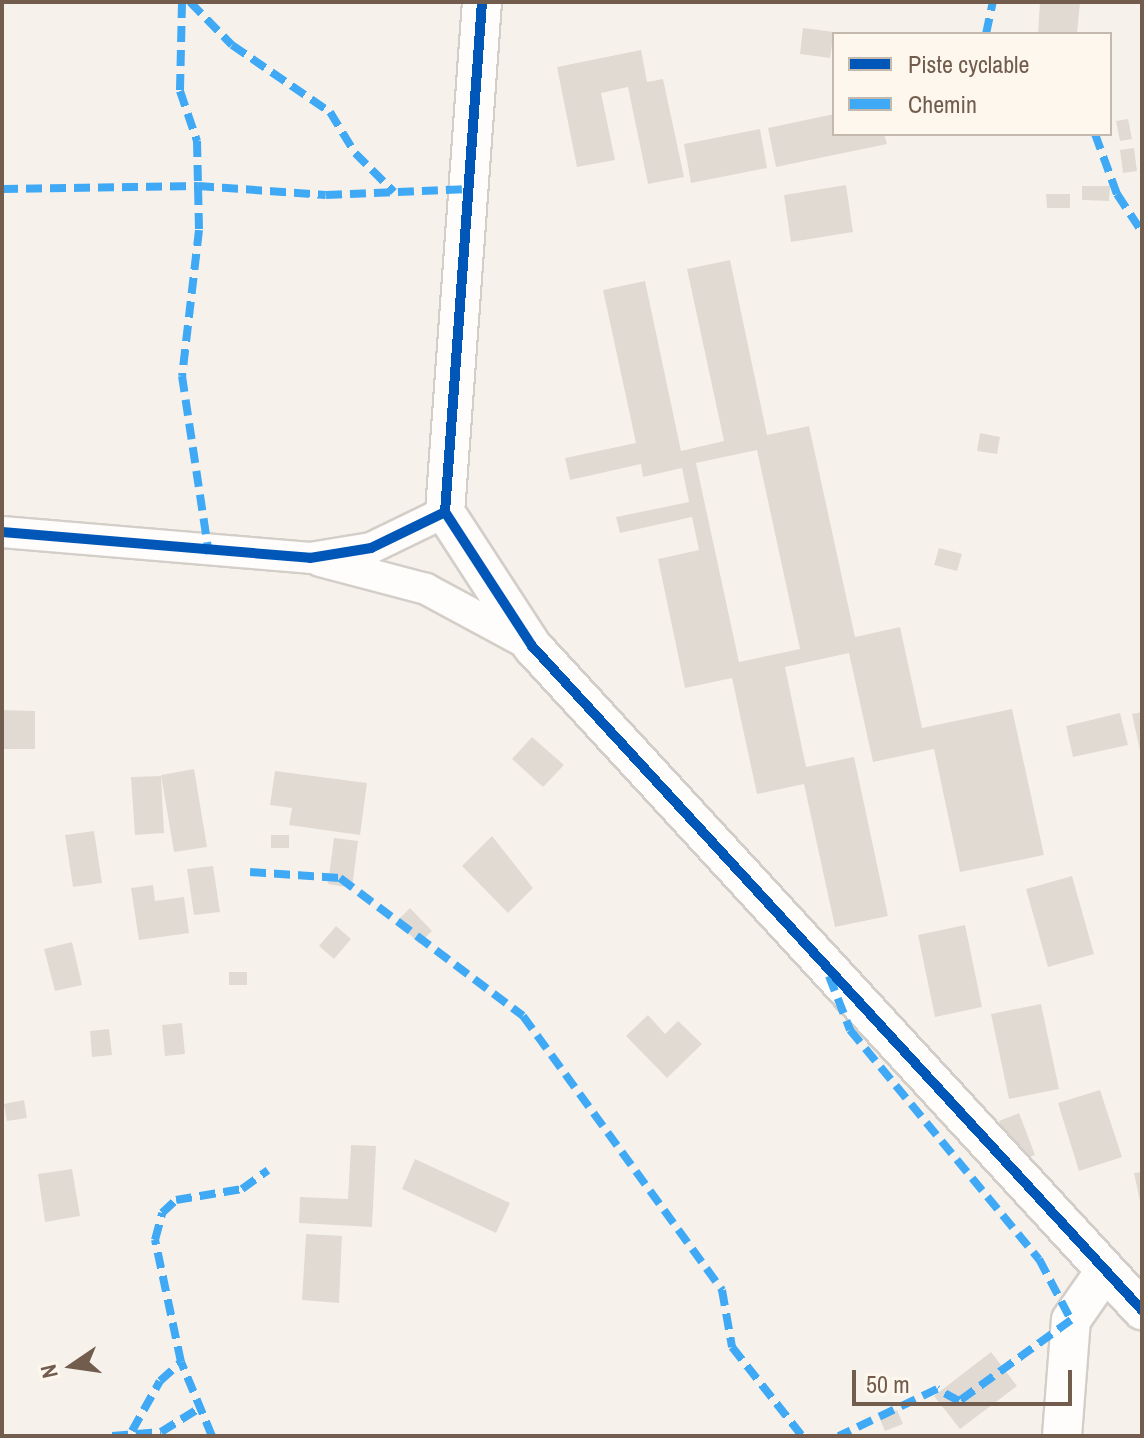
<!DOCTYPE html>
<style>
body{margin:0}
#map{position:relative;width:1144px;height:1438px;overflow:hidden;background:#f6f2eb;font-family:"Archivo Narrow",sans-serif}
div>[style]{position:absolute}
.building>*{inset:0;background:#e1dad3}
.roads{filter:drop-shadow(2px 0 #d4cec8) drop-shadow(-2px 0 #d4cec8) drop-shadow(0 2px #d4cec8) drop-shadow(0 -2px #d4cec8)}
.minor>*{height:30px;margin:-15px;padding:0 15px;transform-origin:15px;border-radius:15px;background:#fefdfc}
.tertiary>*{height:38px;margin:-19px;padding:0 19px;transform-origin:19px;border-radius:19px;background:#fefdfc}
.quiet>*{height:8px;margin-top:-4px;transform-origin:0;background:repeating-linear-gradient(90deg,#3fa9f5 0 16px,transparent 0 24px)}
.cycleway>*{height:10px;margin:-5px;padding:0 5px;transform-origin:5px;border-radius:5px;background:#0057b8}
span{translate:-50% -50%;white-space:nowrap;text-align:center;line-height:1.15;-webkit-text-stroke:8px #fdf7ed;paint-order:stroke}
.frame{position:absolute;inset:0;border:4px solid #715c4e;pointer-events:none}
.legend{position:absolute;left:832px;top:32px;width:280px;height:104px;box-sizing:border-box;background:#fdf7ed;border:2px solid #c5b9ad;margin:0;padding:10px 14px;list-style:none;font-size:24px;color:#715c4e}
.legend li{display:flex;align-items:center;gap:16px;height:40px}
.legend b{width:40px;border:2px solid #c5b9ad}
.north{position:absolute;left:32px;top:1326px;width:80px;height:80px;-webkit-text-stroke:6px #fdf7ed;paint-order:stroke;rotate:257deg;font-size:22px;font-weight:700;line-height:32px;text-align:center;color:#715c4e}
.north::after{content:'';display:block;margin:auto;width:28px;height:36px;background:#715c4e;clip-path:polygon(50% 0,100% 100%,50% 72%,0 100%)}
.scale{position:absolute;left:852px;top:1370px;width:220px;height:36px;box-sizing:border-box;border:4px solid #715c4e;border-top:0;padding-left:10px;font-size:24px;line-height:28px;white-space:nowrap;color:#715c4e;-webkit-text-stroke:6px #fdf7ed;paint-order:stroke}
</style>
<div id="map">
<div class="building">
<i style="clip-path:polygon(1040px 2px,1080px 2px,1077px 34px,1038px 34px)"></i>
<i style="clip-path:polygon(803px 28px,834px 32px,830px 58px,800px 54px)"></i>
<i style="clip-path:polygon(641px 50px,647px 82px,663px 79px,684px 177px,648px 184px,628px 87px,601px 93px,615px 160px,577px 167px,557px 67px)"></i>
<i style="clip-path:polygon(834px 114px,834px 134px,884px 134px,887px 144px,776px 167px,768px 128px)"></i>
<i style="clip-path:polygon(1128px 119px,1132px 139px,1120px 141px,1116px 121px)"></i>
<i style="clip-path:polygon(760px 129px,767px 168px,691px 183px,684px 144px)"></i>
<i style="clip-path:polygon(1134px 148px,1137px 171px,1123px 173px,1120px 150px)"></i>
<i style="clip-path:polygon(846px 185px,853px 232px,791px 242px,784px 195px)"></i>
<i style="clip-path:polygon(1082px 186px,1110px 186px,1109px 201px,1082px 200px)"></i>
<i style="clip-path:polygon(1046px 194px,1070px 194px,1070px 208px,1047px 208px)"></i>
<i style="clip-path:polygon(evenodd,730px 260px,767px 435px,809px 426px,855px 637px,900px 627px,922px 728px,1012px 709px,1044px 855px,960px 872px,934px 749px,873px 762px,849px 653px,785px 667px,806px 767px,854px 757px,888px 916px,835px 927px,804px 784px,757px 794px,732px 678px,685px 688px,658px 559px,699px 550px,692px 517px,620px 533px,616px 517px,689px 502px,682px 468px,643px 477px,641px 464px,570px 480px,565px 458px,636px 443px,603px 290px,645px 281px,681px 451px,724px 441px,687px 269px,730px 260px,757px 450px,800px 649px,739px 662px,696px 463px,757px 450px)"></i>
<i style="clip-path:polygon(980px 433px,1000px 437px,997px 454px,977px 451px)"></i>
<i style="clip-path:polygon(939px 548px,962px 554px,957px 571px,934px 565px)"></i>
<i style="clip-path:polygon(2px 710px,35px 711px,35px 749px,2px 749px)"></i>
<i style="clip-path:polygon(1142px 712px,1142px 755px,1141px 755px,1132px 714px)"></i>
<i style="clip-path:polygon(1120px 713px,1128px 745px,1073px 757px,1066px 726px)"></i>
<i style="clip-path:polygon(532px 737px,564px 765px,543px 787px,512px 759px)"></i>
<i style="clip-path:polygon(194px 769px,207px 847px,174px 852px,161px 775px)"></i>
<i style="clip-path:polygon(275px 771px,367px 783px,360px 835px,289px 825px,292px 808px,270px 805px)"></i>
<i style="clip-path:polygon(161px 776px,164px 833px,135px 835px,131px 777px)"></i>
<i style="clip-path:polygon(94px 831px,102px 883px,73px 887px,65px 835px)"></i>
<i style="clip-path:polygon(271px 835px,289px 835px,289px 848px,271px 848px)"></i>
<i style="clip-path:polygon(492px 836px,533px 888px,508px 913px,462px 866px)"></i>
<i style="clip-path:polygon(334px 838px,358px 841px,352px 888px,328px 884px)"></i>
<i style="clip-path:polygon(213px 866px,220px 912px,194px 915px,187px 869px)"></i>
<i style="clip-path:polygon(1072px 876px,1094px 954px,1048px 967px,1026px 889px)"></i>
<i style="clip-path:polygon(153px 885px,155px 901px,184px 897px,189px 933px,139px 940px,131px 888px)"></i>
<i style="clip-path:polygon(410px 908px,432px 931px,419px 944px,397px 921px)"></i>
<i style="clip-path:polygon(965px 925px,982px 1007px,935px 1017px,918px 935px)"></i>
<i style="clip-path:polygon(336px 926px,351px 939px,334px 959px,319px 946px)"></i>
<i style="clip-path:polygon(72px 942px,82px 985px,55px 991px,44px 949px)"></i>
<i style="clip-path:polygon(229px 972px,247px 972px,247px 985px,229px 985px)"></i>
<i style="clip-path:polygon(1041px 1004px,1059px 1089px,1009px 1099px,991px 1014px)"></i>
<i style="clip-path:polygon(648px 1015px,665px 1034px,678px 1021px,702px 1044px,667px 1078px,626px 1036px)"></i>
<i style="clip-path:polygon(182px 1023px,185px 1054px,165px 1056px,162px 1025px)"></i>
<i style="clip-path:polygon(109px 1029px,112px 1055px,92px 1057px,90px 1031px)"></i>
<i style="clip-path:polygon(1100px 1090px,1122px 1157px,1079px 1171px,1058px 1103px)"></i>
<i style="clip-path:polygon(24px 1100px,27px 1118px,7px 1121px,4px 1104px)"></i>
<i style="clip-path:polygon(1019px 1113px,1035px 1155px,1015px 1162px,999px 1121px)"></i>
<i style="clip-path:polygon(351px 1145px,376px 1146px,372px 1227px,299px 1223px,300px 1197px,348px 1199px)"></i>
<i style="clip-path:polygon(415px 1159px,510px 1203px,496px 1233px,402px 1189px)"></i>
<i style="clip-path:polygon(72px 1169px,80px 1216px,45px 1222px,38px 1174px)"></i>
<i style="clip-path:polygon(1142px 1172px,1142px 1206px,1141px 1206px,1134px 1173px)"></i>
<i style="clip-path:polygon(306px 1234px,342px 1236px,339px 1303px,302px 1300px)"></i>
<i style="clip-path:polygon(991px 1352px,1017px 1386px,960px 1429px,934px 1396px)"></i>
<i style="clip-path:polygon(897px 1410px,903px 1424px,885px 1431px,879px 1417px)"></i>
</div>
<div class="roads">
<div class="minor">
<i style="left:2px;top:532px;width:309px;rotate:4.8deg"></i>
<i style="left:310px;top:558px;width:62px;rotate:-9.3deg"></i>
<i style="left:371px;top:548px;width:82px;rotate:-25.9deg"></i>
<i style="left:320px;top:561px;width:110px;rotate:14.8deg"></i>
<i style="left:426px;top:589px;width:120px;rotate:28.3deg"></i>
</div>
<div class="tertiary">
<i style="left:482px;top:2px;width:511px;rotate:94.15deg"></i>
<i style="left:445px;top:512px;width:160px;rotate:57deg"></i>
<i style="left:532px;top:646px;width:902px;rotate:47.43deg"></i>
<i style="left:1062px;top:1436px;width:116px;rotate:-85.6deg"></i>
<i style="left:1071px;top:1320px;width:60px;rotate:-55.2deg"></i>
</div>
</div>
<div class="quiet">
<i style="left:182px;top:2px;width:89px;rotate:91.3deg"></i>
<i style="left:180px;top:91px;width:53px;rotate:71.2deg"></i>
<i style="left:197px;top:141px;width:89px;rotate:88.7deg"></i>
<i style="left:199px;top:230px;width:147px;rotate:96.6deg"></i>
<i style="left:182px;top:376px;width:180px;rotate:81.4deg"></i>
<i style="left:190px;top:2px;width:60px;rotate:45.7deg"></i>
<i style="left:232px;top:45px;width:119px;rotate:34.4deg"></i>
<i style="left:330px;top:112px;width:48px;rotate:58.6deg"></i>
<i style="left:355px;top:153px;width:55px;rotate:45deg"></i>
<i style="left:986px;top:34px;width:33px;rotate:-78deg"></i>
<i style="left:1095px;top:134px;width:64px;rotate:69.9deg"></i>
<i style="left:1117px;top:194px;width:45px;rotate:56.7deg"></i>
<i style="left:2px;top:189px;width:196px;rotate:-0.9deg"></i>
<i style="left:198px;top:186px;width:128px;rotate:4deg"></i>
<i style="left:326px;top:195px;width:144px;rotate:-2.4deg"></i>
<i style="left:250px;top:872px;width:90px;rotate:3.8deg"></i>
<i style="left:340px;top:878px;width:229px;rotate:37deg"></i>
<i style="left:523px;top:1016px;width:339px;rotate:54deg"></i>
<i style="left:722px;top:1290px;width:58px;rotate:80deg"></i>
<i style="left:732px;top:1347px;width:113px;rotate:51.8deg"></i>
<i style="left:829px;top:976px;width:58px;rotate:68.7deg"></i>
<i style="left:850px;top:1030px;width:297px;rotate:50.5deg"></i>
<i style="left:1039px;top:1259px;width:69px;rotate:62.3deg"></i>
<i style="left:1071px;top:1320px;width:138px;rotate:144.1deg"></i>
<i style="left:959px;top:1401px;width:25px;rotate:-151deg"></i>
<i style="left:937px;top:1389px;width:109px;rotate:154.4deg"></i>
<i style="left:132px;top:1431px;width:57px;rotate:-60.8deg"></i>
<i style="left:160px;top:1381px;width:28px;rotate:-42deg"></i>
<i style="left:112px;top:1436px;width:49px;rotate:-4.7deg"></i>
<i style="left:161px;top:1432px;width:44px;rotate:-31.9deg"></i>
<i style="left:212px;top:1436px;width:80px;rotate:-112.7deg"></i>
<i style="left:181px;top:1362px;width:125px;rotate:-102deg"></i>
<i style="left:155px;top:1240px;width:28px;rotate:-75deg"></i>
<i style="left:162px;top:1213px;width:19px;rotate:-43deg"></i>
<i style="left:176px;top:1200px;width:67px;rotate:-9.5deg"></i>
<i style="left:242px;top:1189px;width:32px;rotate:-36deg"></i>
</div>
<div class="cycleway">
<i style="left:482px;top:2px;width:511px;rotate:94.15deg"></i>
<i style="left:445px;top:512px;width:160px;rotate:57deg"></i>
<i style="left:532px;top:646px;width:902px;rotate:47.43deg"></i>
<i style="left:2px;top:532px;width:309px;rotate:4.8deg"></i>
<i style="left:310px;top:558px;width:62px;rotate:-9.3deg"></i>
<i style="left:371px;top:548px;width:82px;rotate:-25.9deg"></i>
</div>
<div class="frame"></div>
<ul class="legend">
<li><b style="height:10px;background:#0057b8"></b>Piste cyclable</li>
<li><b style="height:10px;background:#3fa9f5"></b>Chemin</li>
</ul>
<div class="north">N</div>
<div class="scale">50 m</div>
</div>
